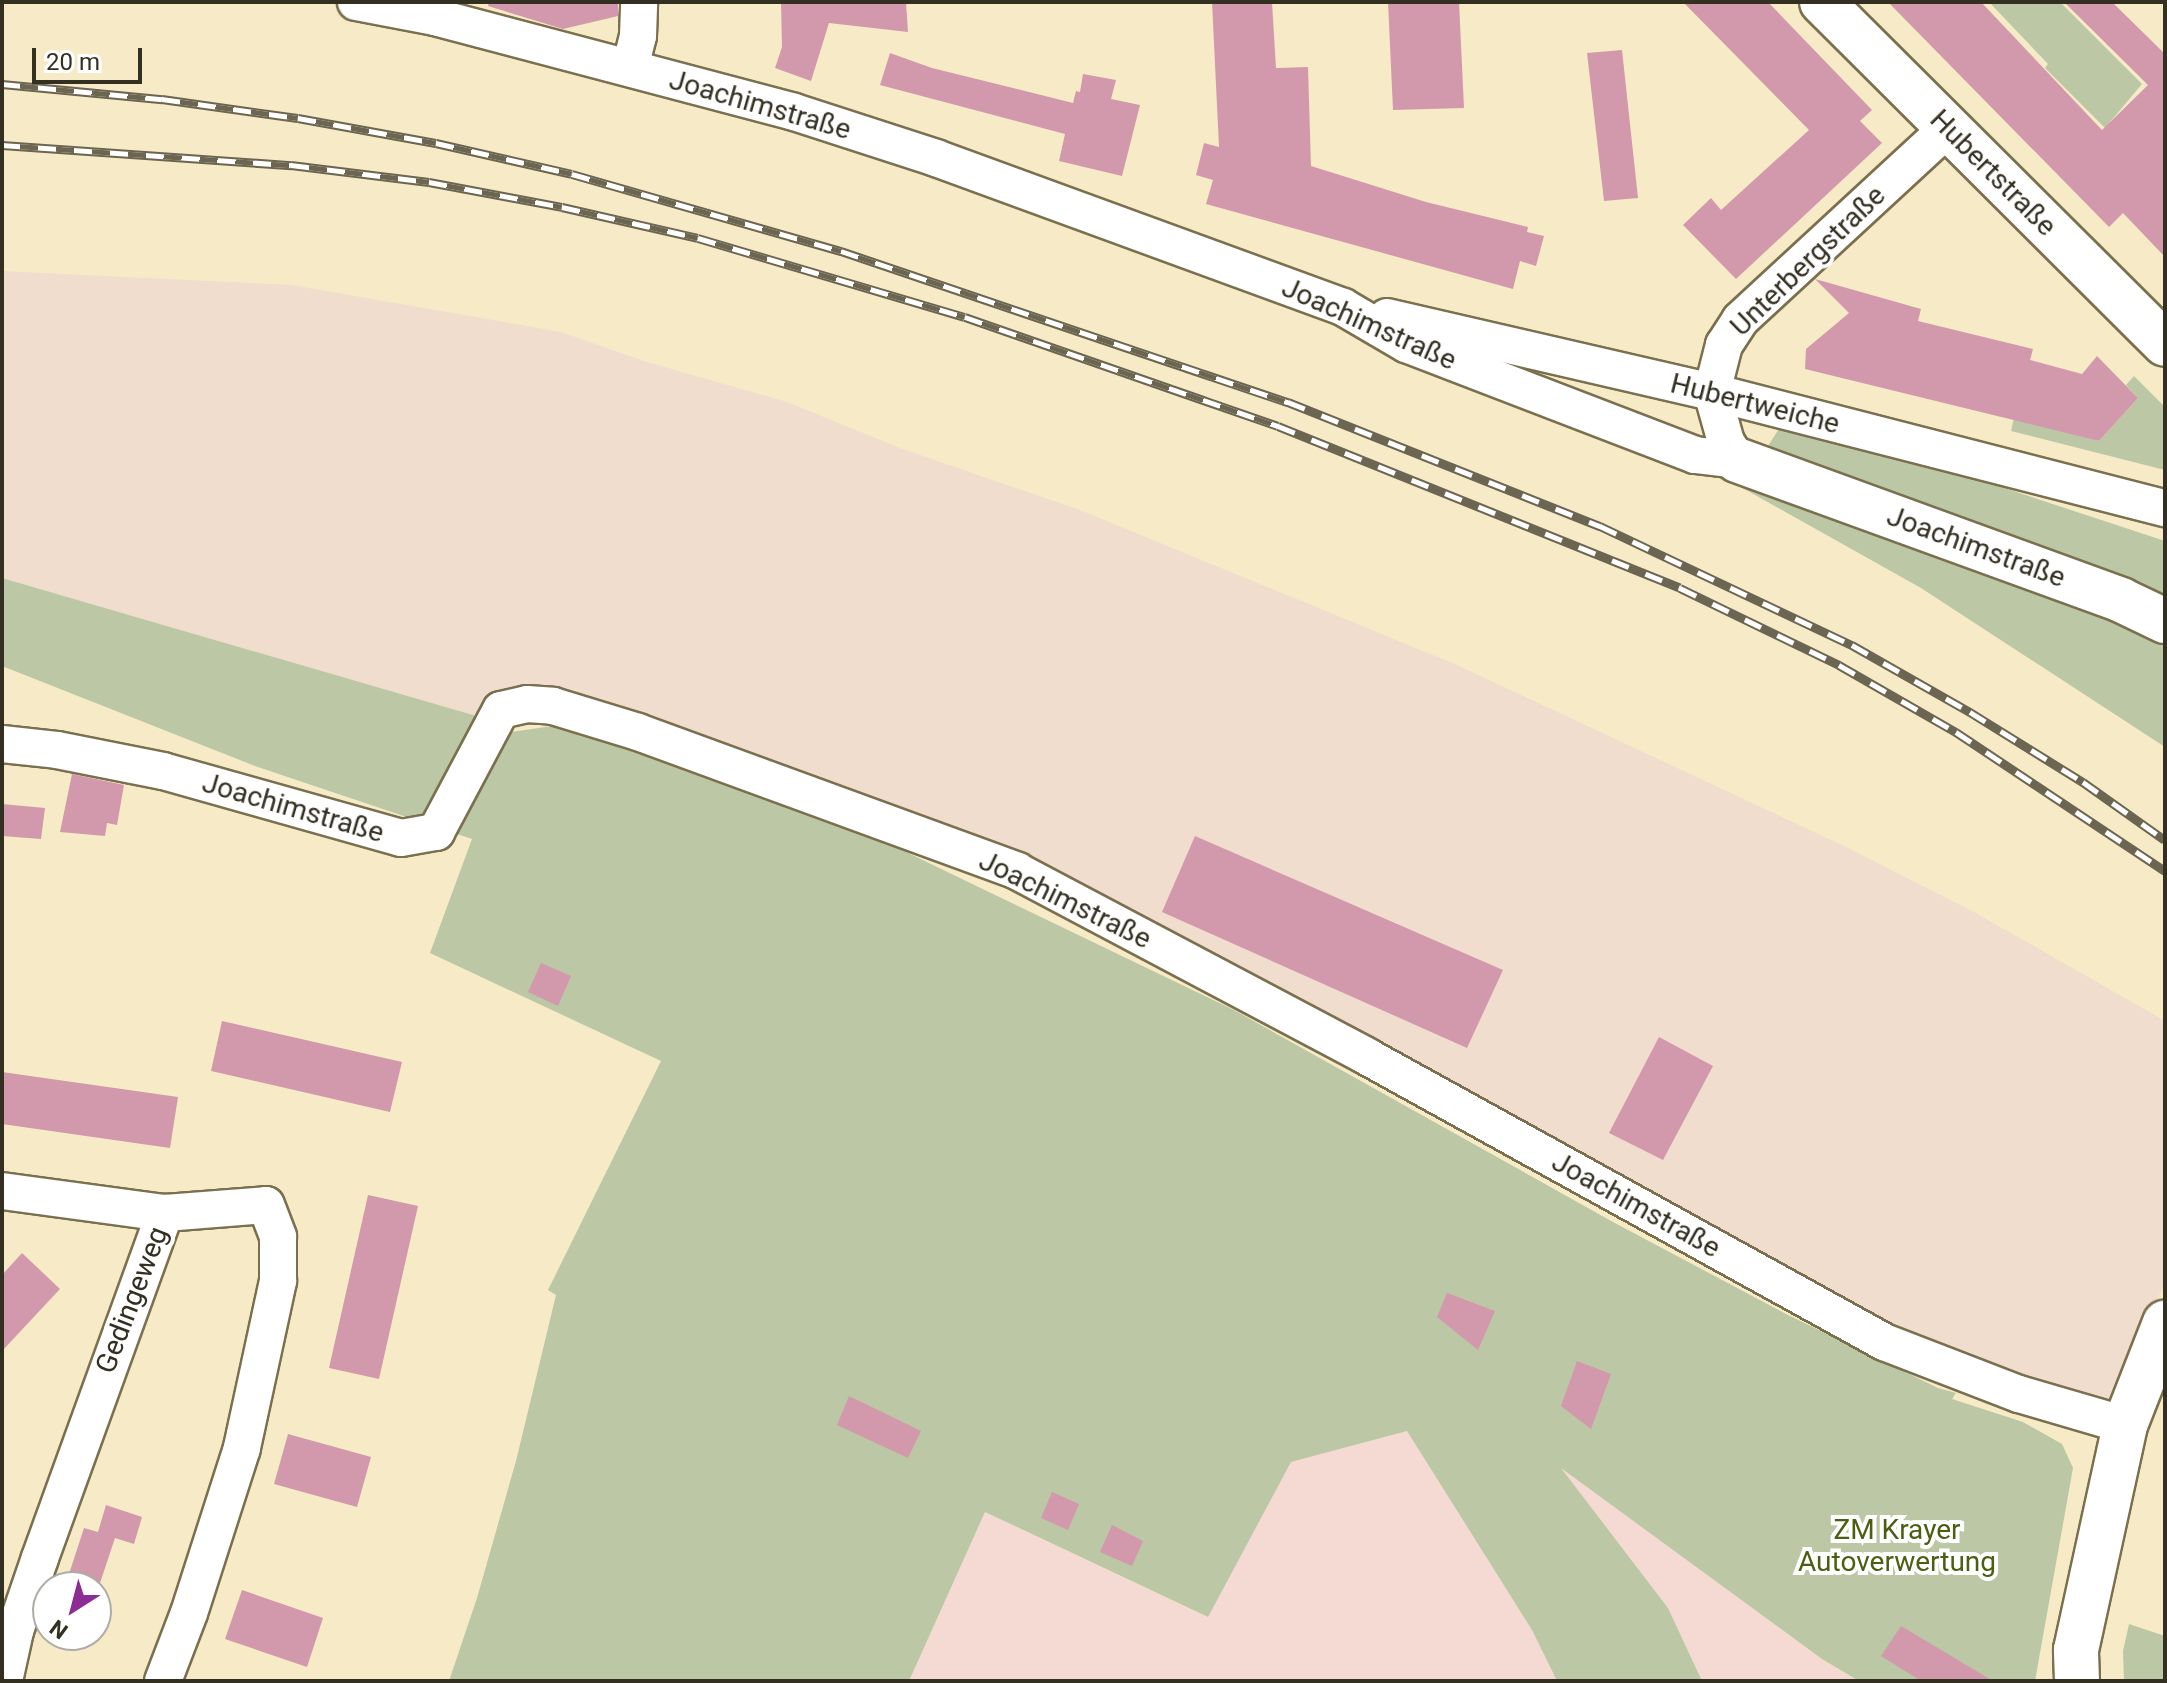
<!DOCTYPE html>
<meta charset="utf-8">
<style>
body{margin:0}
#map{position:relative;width:2167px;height:1683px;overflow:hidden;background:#f6ebc6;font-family:Roboto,sans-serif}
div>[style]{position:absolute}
.commercial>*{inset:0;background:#f0ddcd}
.industrial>*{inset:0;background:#f4dad3}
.green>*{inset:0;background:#bcc7a5}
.building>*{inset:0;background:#d199ab}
.roads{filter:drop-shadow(2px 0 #7a704f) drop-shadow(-2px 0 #7a704f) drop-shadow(0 2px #7a704f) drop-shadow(0 -2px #7a704f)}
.minor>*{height:36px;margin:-18px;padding:0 18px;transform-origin:18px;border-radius:18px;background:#fff}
.tertiary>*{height:44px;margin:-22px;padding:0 22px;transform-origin:22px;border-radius:22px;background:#fff}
.rail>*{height:9px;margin-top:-4.5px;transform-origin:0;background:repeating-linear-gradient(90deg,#fff 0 18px,#6b6551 0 36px);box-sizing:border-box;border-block:2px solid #6b6551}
span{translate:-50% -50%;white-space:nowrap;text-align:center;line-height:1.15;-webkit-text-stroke:8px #fff;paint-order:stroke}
.street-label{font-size:28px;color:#332f21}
.park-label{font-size:28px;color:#4d5e13}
.frame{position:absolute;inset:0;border:4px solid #332f21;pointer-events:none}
.north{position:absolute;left:32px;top:1571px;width:80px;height:80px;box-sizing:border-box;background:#fff;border:2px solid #adaca6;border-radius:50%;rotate:216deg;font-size:22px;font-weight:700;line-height:32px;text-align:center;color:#332f21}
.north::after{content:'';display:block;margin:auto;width:28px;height:36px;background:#8c2d96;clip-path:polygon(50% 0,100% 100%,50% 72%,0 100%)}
.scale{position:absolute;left:32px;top:48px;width:110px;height:36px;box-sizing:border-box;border:4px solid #332f21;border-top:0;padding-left:10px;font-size:24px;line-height:28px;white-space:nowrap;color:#332f21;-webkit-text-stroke:6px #fff;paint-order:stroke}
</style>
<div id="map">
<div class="commercial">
<i style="clip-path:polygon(2px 271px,292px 285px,561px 332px,644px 361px,787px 402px,900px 448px,1080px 510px,1457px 665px,1844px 846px,1974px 912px,2165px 1021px,2165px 1285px,2153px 1306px,2118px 1411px,2018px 1380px,1878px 1322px,1024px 864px,492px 700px,473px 715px,2px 578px)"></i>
</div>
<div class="industrial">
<i style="clip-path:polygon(1407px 1431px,1532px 1630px,1557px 1681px,909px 1681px,985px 1512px,1207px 1617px,1291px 1462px)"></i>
<i style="clip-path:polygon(1558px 1465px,1822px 1659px,1859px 1681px,1702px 1681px,1668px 1608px)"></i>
</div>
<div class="green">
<i style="clip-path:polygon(1989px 2px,2060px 2px,2142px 84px,2105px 128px,2045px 68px,2048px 64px)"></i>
<i style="clip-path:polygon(2134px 376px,2165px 407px,2165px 470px,2011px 431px,2014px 418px,2099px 441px,2138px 398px,2126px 385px)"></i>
<i style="clip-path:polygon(1782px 424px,1913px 458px,2165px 541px,2165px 607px,1766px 449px)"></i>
<i style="clip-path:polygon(1723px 477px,1927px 546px,2165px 644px,2165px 747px,1921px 588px)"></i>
<i style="clip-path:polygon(2px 578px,473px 715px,511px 732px,559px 725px,904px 851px,1234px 1010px,1613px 1222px,1788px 1315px,1938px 1388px,1956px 1393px,1952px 1399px,2023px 1422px,2062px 1444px,2073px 1468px,2035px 1681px,1859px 1681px,1822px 1659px,1561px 1468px,1668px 1608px,1702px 1681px,1557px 1681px,1532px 1630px,1407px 1431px,1291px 1462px,1208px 1617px,985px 1512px,909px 1681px,449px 1681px,477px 1598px,516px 1461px,556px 1295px,548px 1290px,661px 1061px,430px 953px,472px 839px,255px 766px,2px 666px)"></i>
<i style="clip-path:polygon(2129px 1624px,2165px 1636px,2165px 1681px,2124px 1681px,2123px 1651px)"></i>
</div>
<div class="building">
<i style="clip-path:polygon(489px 2px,618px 2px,618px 16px,563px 29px,488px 6px)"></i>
<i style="clip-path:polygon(781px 2px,906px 2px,908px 32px,829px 23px,811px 81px,775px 68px,782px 47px)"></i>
<i style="clip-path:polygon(1212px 2px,1272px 2px,1276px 68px,1308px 67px,1311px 166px,1426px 202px,1528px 227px,1527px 232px,1544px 236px,1536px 266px,1520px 261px,1513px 289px,1206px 204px,1213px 180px,1196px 175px,1204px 143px,1219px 147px)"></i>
<i style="clip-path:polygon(1388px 2px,1459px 2px,1464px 108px,1393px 110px)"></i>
<i style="clip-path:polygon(1683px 2px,1768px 2px,1872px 110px,1860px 121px,1882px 143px,1736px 279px,1683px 225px,1711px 198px,1721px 210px,1809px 130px)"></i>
<i style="clip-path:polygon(1888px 2px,1981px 2px,2102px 130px,2148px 85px,2064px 2px,2112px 2px,2165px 54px,2165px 257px,2123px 213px,2109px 227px)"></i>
<i style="clip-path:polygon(1622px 50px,1638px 198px,1604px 201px,1587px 53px)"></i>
<i style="clip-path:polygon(890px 53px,932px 68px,1073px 103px,1076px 91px,1080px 92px,1083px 74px,1116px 80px,1111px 99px,1140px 105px,1122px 176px,1059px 161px,1065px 134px,880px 85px)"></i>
<i style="clip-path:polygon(1815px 279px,1921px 309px,1918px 321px,2033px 349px,2030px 360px,2082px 374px,2097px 356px,2138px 398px,2099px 441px,1805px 369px,1806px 349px,1849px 313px)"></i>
<i style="clip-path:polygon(72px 774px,124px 785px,117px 825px,107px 823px,105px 836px,60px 832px)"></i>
<i style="clip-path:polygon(2px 804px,45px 808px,41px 839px,2px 836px)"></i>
<i style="clip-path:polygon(1195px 836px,1503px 970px,1467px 1048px,1162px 912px)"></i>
<i style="clip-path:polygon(541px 963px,571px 976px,558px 1006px,528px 992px)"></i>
<i style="clip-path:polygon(222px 1021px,402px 1062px,390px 1112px,211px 1071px)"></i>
<i style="clip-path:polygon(1659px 1037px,1713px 1066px,1663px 1160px,1609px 1133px)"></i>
<i style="clip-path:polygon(2px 1072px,178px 1097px,170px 1148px,2px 1124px)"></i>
<i style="clip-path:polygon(368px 1195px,418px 1206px,379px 1379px,329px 1368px)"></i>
<i style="clip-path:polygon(22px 1253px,60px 1289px,2px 1351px,2px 1275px)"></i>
<i style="clip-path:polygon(1447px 1293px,1495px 1311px,1478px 1350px,1437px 1317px)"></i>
<i style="clip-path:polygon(1577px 1361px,1611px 1374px,1591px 1429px,1561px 1406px)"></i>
<i style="clip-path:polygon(849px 1396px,921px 1431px,908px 1458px,837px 1425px)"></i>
<i style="clip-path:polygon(288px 1434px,371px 1457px,357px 1507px,274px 1484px)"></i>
<i style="clip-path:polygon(1052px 1492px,1079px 1504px,1068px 1530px,1041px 1518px)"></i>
<i style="clip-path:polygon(106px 1505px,142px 1517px,134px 1544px,115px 1538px,100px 1583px,69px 1574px,84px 1528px,98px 1532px)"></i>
<i style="clip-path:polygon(1112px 1525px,1143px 1541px,1132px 1566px,1100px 1552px)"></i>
<i style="clip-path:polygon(242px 1590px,323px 1618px,307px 1667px,225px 1639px)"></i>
<i style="clip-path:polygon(1901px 1626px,1993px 1681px,1921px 1681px,1881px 1656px)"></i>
</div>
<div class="roads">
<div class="minor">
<i style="left:356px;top:2px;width:80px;rotate:10.8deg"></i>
<i style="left:435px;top:17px;width:371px;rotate:14.8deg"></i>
<i style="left:794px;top:112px;width:149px;rotate:17.9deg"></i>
<i style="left:936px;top:158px;width:433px;rotate:20.1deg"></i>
<i style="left:1343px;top:307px;width:73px;rotate:30.4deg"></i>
<i style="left:1406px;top:344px;width:310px;rotate:21deg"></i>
<i style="left:1695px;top:455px;width:42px;rotate:6.8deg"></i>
<i style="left:630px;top:68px;width:33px;rotate:-76deg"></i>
<i style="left:638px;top:36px;width:34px;rotate:-88deg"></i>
<i style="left:1387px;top:317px;width:334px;rotate:13deg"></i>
<i style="left:1712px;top:392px;width:468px;rotate:14.4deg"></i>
<i style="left:1737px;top:460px;width:21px;rotate:-121deg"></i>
<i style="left:1726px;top:442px;width:52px;rotate:-105.6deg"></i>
<i style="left:1712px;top:392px;width:49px;rotate:-75.7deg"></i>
<i style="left:1724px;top:345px;width:30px;rotate:-57deg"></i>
<i style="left:1740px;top:320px;width:283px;rotate:-42.7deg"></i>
<i style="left:2px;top:744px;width:55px;rotate:6.2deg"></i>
<i style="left:57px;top:750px;width:108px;rotate:11.2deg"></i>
<i style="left:163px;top:771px;width:247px;rotate:15.7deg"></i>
<i style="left:401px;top:838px;width:36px;rotate:-10deg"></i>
<i style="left:436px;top:832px;width:138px;rotate:-62deg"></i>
<i style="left:501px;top:710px;width:27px;rotate:-13deg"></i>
<i style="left:527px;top:704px;width:26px;rotate:4deg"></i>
<i style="left:553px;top:706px;width:89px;rotate:17deg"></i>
<i style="left:638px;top:732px;width:404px;rotate:20.1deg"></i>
<i style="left:1017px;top:871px;width:395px;rotate:27.9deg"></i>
<i style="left:1366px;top:1056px;width:592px;rotate:28.9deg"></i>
<i style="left:1884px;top:1342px;width:145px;rotate:21.1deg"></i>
<i style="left:2019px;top:1394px;width:110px;rotate:16.3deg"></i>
<i style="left:2px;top:1191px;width:164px;rotate:7.7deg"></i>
<i style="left:165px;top:1213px;width:101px;rotate:-4.5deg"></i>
<i style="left:266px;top:1205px;width:34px;rotate:69deg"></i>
<i style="left:278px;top:1237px;width:44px;rotate:90deg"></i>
<i style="left:278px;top:1281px;width:171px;rotate:102.2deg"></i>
<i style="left:242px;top:1448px;width:173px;rotate:107.8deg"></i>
<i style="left:189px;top:1613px;width:73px;rotate:110.9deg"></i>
<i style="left:4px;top:1681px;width:51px;rotate:-77.6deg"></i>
<i style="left:15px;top:1631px;width:77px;rotate:-71.1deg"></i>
<i style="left:40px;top:1558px;width:367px;rotate:-70.1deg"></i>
</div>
<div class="tertiary">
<i style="left:1822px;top:2px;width:484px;rotate:44.9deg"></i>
<i style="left:1737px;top:460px;width:409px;rotate:20deg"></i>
<i style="left:2121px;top:600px;width:49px;rotate:25.5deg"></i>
<i style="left:2077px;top:1681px;width:31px;rotate:-92deg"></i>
<i style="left:2076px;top:1650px;width:230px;rotate:-77.7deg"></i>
<i style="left:2125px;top:1425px;width:110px;rotate:-68.6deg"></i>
</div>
</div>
<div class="rail">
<i style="left:2px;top:84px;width:161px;rotate:5.4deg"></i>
<i style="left:162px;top:99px;width:137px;rotate:8deg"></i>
<i style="left:298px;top:118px;width:140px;rotate:10.3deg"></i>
<i style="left:436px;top:143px;width:139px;rotate:12.8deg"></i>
<i style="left:572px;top:174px;width:280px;rotate:16deg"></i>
<i style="left:841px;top:251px;width:472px;rotate:18.7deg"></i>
<i style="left:1288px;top:402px;width:336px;rotate:21.7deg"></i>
<i style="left:1600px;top:526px;width:279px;rotate:25.3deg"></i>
<i style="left:1852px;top:645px;width:136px;rotate:29.6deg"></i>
<i style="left:1970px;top:712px;width:133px;rotate:31.8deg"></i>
<i style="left:2083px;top:782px;width:100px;rotate:35.3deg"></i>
<i style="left:2px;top:145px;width:290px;rotate:4deg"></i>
<i style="left:291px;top:165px;width:139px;rotate:7deg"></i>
<i style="left:429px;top:182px;width:135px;rotate:10.6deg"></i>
<i style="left:562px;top:207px;width:139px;rotate:12.8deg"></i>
<i style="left:698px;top:238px;width:278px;rotate:16.5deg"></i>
<i style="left:965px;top:317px;width:331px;rotate:19.2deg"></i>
<i style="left:1278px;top:426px;width:433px;rotate:21.9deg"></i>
<i style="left:1680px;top:588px;width:177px;rotate:25.8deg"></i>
<i style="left:1839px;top:665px;width:135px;rotate:29.8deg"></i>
<i style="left:1956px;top:732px;width:251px;rotate:33.6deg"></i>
</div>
<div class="street-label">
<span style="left:760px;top:105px;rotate:16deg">Joachimstraße</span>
<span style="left:1993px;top:173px;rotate:45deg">Hubertstraße</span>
<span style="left:1808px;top:261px;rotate:-44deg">Unterbergstraße</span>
<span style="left:1369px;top:324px;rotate:24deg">Joachimstraße</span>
<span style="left:1755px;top:404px;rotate:14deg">Hubertweiche</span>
<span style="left:1976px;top:547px;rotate:20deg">Joachimstraße</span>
<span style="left:293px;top:808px;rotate:16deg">Joachimstraße</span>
<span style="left:1065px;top:900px;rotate:26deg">Joachimstraße</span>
<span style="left:1636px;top:1205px;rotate:29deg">Joachimstraße</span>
<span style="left:132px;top:1300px;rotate:-69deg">Gedingeweg</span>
</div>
<div class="park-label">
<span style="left:1897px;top:1546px">ZM Krayer<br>Autoverwertung</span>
</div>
<div class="frame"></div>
<div class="north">N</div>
<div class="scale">20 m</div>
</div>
